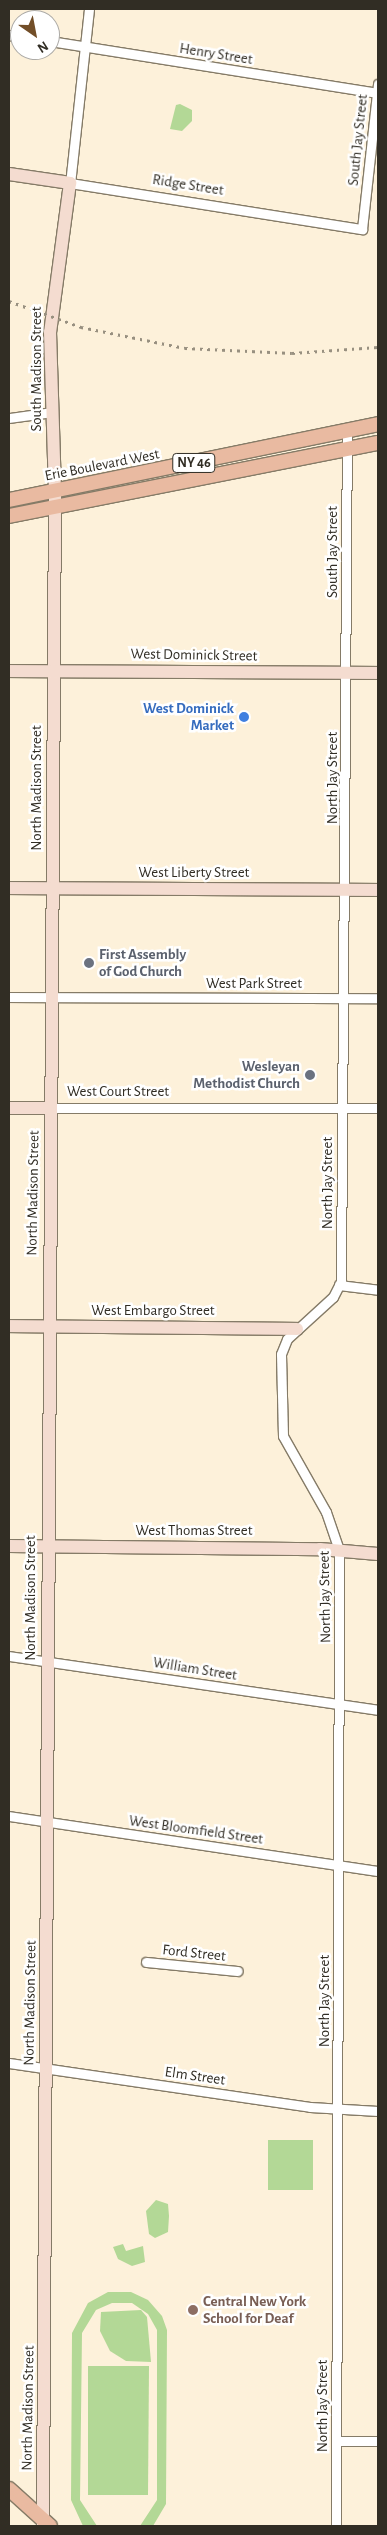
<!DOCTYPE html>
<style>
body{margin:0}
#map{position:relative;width:387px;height:2535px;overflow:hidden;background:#fdf1da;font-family:"Alegreya Sans",sans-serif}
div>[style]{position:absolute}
.green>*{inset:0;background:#b3d896}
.roads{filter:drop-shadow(1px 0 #857b67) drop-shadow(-1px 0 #857b67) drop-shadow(0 1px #857b67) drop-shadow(0 -1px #857b67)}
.street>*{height:9px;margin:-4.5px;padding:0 4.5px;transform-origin:4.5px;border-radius:4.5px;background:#fff}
.secondary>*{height:12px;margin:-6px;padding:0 6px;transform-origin:6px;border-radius:6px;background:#f4dcd0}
.primary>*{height:14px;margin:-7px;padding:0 7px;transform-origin:7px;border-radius:7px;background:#e9baa1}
.rail>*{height:2.5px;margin-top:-1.25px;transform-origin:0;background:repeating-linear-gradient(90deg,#989080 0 2.5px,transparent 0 7.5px)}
.dots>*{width:14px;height:14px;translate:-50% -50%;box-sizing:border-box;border:2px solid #fff;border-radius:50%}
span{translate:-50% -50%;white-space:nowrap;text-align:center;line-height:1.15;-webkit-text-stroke:5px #fff;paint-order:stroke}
.shield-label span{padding:1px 4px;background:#fff;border:1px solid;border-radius:4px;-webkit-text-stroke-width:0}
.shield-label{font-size:14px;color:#312d24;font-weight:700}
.street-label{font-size:15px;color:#312d24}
.shop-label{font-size:15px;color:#366cbe;font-weight:700}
.right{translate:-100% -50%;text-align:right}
.worship-label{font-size:15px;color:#5b616d;font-weight:700}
.left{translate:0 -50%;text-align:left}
.education-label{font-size:15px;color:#785e54;font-weight:700}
.frame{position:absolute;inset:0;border:10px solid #312d24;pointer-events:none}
.north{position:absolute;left:10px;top:10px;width:50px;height:50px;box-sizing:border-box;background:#fff;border:1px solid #adaba7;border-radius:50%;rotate:147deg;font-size:14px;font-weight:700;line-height:20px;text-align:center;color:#312d24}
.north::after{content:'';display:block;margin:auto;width:18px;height:22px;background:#724e28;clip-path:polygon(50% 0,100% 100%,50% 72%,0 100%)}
</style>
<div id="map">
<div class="green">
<i style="clip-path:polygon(180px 104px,192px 110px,192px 121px,182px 131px,170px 129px,176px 105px)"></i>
<i style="clip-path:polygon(268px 2140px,313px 2140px,313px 2190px,268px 2190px)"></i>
<i style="clip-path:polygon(156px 2200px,168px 2204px,169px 2216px,168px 2232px,155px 2238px,149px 2234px,146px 2211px)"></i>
<i style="clip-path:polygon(123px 2244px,126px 2251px,143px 2246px,145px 2262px,132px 2266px,118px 2259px,113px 2247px)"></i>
<i style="clip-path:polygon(108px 2292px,131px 2292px,148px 2300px,162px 2316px,167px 2330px,166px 2504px,153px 2526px,140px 2526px,157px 2500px,157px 2330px,148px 2314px,132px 2303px,112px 2303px,96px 2310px,82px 2333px,80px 2500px,97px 2526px,83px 2526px,71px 2500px,72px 2333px,88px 2303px)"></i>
<i style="clip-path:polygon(141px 2310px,147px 2317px,151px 2362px,126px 2361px,110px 2351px,100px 2331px,101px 2312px)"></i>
<i style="clip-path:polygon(88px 2366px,149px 2366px,148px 2495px,88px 2495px)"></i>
</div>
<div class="roads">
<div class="street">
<i style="left:89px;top:9px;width:175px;rotate:96.2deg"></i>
<i style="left:70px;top:183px;width:296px;rotate:9deg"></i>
<i style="left:362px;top:229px;width:146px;rotate:-83.7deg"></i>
<i style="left:9px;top:35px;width:11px;rotate:10deg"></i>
<i style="left:50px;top:41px;width:332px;rotate:9deg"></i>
<i style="left:9px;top:418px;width:43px;rotate:-7.9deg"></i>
<i style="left:9px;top:997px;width:369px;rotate:0.2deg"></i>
<i style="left:50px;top:1108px;width:328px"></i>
<i style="left:339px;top:1285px;width:39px;rotate:7deg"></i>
<i style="left:9px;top:1656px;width:373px;rotate:8.3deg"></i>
<i style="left:9px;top:1816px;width:373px;rotate:8.5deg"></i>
<i style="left:146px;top:1962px;width:92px;rotate:5.6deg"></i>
<i style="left:9px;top:2063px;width:304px;rotate:8.3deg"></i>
<i style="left:310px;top:2107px;width:68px;rotate:3.4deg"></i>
<i style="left:337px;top:2441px;width:41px"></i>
<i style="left:336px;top:2526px;width:976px;rotate:-89.82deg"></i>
<i style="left:339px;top:1550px;width:40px;rotate:-108.9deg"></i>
<i style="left:326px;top:1512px;width:87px;rotate:-119.5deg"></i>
<i style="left:283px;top:1436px;width:82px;rotate:-91.4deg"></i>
<i style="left:281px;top:1354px;width:16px;rotate:-68deg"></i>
<i style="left:287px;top:1339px;width:62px;rotate:-42.4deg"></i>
<i style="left:333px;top:1297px;width:18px;rotate:-63deg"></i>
<i style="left:341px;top:1281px;width:850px;rotate:-89.6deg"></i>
</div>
<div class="secondary">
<i style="left:9px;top:174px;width:62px;rotate:8.4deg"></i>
<i style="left:70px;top:183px;width:150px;rotate:97.6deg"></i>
<i style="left:50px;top:332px;width:158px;rotate:88.2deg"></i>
<i style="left:55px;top:490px;width:2036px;rotate:90.34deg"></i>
<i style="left:9px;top:671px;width:369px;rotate:0.3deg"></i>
<i style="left:9px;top:888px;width:369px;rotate:0.3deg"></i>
<i style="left:9px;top:1108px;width:41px"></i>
<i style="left:9px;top:1326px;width:288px;rotate:0.6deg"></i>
<i style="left:9px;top:1546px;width:311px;rotate:0.6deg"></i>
<i style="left:320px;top:1549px;width:58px;rotate:4.9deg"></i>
</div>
<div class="primary">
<i style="left:9px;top:500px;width:377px;rotate:-11.6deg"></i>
<i style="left:9px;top:516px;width:376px;rotate:-11.2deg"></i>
<i style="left:9px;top:2489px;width:55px;rotate:42.1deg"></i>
</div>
</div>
<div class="rail">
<i style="left:9px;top:301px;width:77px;rotate:19.9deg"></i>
<i style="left:81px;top:327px;width:106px;rotate:11.4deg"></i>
<i style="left:185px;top:348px;width:107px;rotate:2.7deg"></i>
<i style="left:292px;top:353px;width:86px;rotate:-4deg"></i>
</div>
<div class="dots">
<i style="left:244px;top:717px;background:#3f7fe0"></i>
<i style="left:89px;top:963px;background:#6b7280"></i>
<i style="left:310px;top:1075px;background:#6b7280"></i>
<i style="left:193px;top:2310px;background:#8d6e63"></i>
</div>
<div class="shield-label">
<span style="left:194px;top:463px">NY 46</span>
</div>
<div class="street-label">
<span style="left:216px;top:54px;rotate:9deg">Henry Street</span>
<span style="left:358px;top:140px;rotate:-84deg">South Jay Street</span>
<span style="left:188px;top:185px;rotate:9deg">Ridge Street</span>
<span style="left:37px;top:369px;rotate:-90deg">South Madison Street</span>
<span style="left:102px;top:465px;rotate:-11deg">Erie Boulevard West</span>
<span style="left:333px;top:552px;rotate:-90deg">South Jay Street</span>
<span style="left:194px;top:655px;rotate:1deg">West Dominick Street</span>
<span style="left:333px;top:778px;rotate:-90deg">North Jay Street</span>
<span style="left:37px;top:788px;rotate:-90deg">North Madison Street</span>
<span style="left:194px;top:873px">West Liberty Street</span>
<span style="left:254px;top:984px">West Park Street</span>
<span style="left:118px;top:1092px">West Court Street</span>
<span style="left:328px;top:1183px;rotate:-90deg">North Jay Street</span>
<span style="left:33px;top:1193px;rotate:-89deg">North Madison Street</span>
<span style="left:153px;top:1311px">West Embargo Street</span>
<span style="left:194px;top:1531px">West Thomas Street</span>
<span style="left:325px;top:1597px;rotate:-91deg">North Jay Street</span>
<span style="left:31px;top:1598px;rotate:-90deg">North Madison Street</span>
<span style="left:195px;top:1669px;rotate:9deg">William Street</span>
<span style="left:196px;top:1830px;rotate:8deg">West Bloomfield Street</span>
<span style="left:194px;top:1953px;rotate:6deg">Ford Street</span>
<span style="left:325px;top:2001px;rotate:-90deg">North Jay Street</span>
<span style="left:30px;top:2003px;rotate:-89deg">North Madison Street</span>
<span style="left:195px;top:2076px;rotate:8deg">Elm Street</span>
<span style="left:323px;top:2406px;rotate:-90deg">North Jay Street</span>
<span style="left:28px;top:2408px;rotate:-89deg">North Madison Street</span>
</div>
<div class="shop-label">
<span class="right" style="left:234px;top:717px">West Dominick<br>Market</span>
</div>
<div class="worship-label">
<span class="left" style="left:99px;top:963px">First Assembly<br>of God Church</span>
<span class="right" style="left:300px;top:1075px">Wesleyan<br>Methodist Church</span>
</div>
<div class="education-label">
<span class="left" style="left:203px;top:2310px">Central New York<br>School for Deaf</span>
</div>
<div class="frame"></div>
<div class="north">N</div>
</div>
